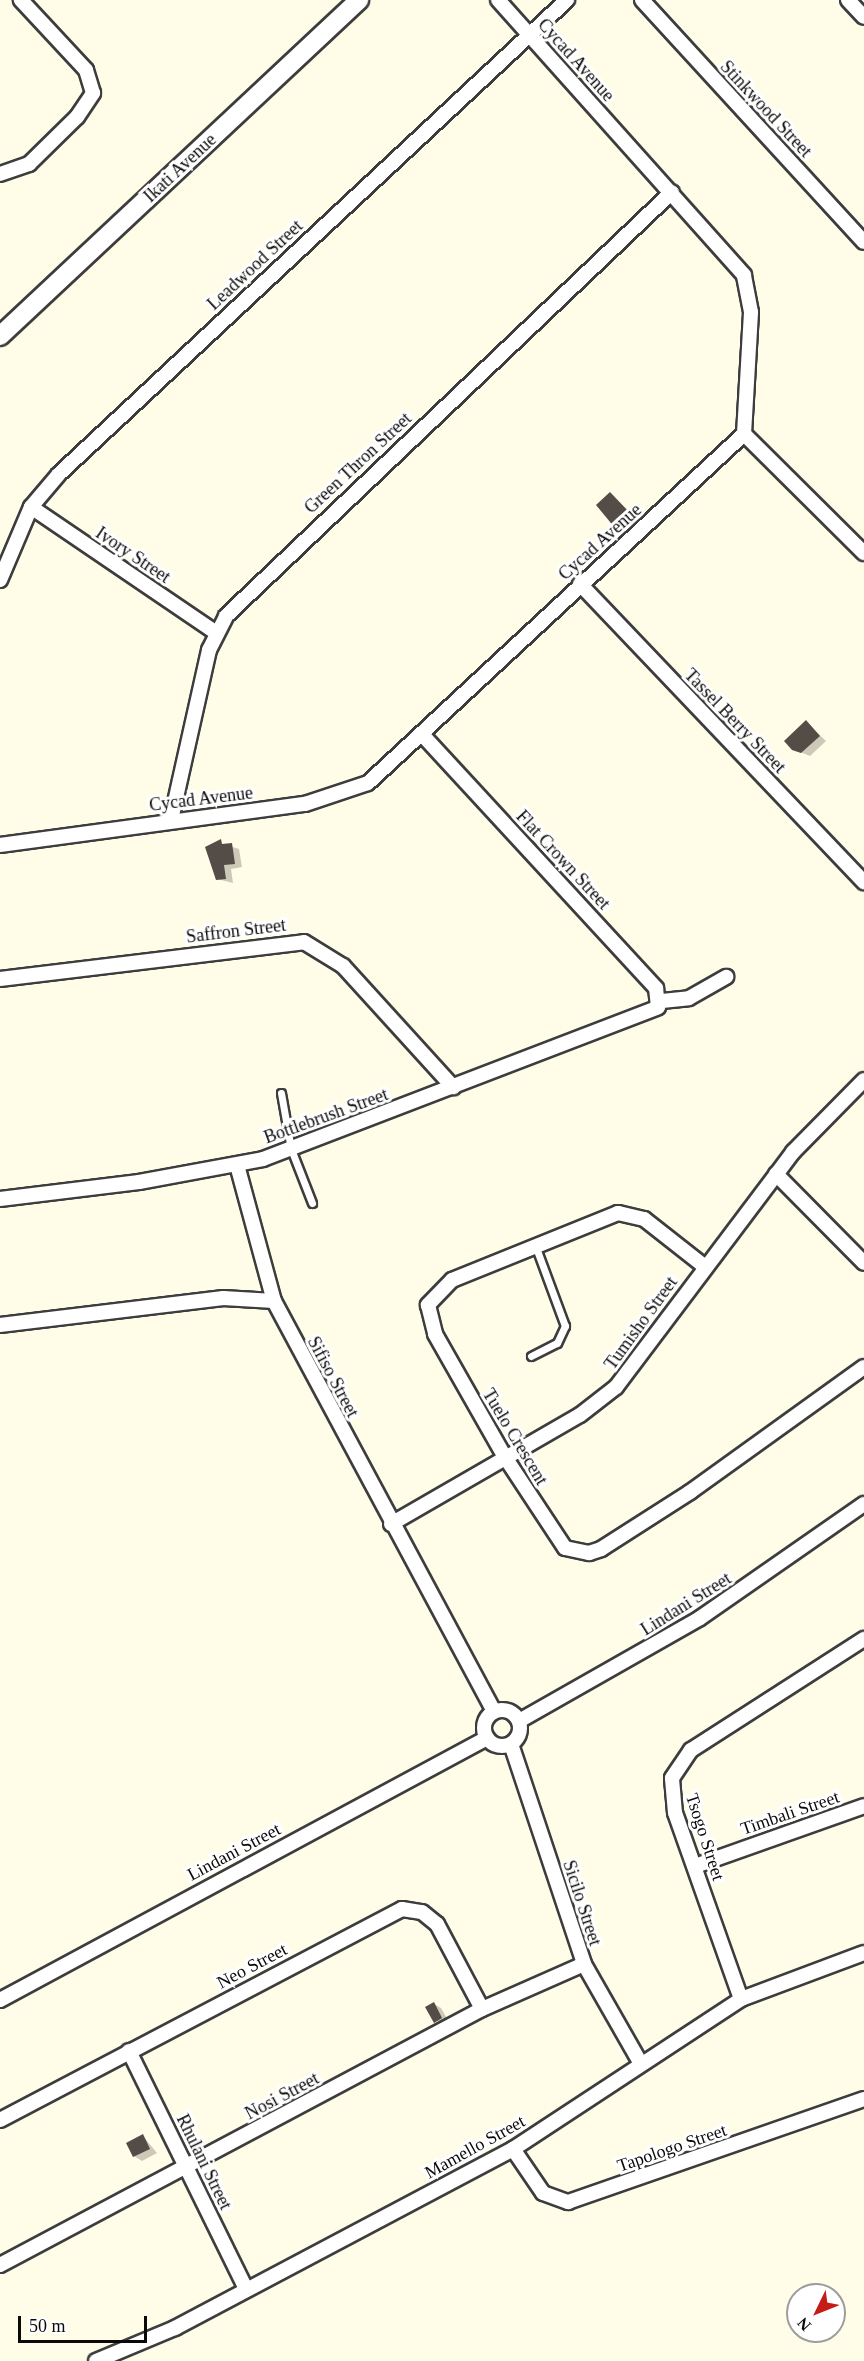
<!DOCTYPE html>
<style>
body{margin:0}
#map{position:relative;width:864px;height:2361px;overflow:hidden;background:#fffce8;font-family:"Times New Roman",serif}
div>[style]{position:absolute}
.shadow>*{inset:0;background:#0003}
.building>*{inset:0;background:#544c46}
.roads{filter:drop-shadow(2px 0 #3d3d3d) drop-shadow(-2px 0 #3d3d3d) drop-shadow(0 2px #3d3d3d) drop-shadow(0 -2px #3d3d3d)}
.service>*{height:7px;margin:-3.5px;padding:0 3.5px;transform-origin:3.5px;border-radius:3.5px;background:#fff}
.minor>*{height:14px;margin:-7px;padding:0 7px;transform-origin:7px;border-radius:7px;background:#fff}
.minor>.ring{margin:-7px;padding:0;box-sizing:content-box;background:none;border:14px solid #fff;border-radius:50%}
.tertiary>*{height:18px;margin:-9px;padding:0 9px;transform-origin:9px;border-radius:9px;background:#fff}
span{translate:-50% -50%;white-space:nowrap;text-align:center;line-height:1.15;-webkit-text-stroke:6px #fff;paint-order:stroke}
.street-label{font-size:18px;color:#0a0a0a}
.north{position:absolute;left:786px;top:2283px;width:60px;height:60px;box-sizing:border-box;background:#fff;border:2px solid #9d9d9d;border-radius:50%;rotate:227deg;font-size:16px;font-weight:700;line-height:24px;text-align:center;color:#0a0a0a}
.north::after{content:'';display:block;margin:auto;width:21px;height:27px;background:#c61c17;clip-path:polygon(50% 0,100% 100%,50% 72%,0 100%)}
.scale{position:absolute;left:18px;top:2316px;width:129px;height:27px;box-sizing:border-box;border:3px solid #0a0a0a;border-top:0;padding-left:8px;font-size:18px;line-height:21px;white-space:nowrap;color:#0a0a0a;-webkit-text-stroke:4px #fff;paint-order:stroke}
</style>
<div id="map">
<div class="shadow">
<i style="clip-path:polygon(610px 494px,636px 518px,623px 531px,616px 527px)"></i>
<i style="clip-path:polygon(806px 722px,826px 741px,810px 756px,793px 749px)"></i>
<i style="clip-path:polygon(216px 842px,239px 849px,242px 867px,231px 869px,233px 883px,217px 879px)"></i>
<i style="clip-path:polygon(434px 2004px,441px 2008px,449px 2022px,435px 2021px)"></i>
<i style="clip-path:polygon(143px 2136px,157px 2153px,142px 2161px,134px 2156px)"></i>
</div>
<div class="building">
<i style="clip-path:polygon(610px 492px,630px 513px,615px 528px,596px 505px)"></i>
<i style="clip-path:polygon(806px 720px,820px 736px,801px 753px,792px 750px,784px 741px)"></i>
<i style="clip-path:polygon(221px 839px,222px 844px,232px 843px,235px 864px,224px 865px,226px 879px,216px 880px,205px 847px)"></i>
<i style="clip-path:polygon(434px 2002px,442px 2018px,434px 2023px,425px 2007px)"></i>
<i style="clip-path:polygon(143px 2134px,150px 2149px,133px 2157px,126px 2143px)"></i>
</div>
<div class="roads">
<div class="service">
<i style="left:281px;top:1093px;width:57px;rotate:79.9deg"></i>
<i style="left:291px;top:1149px;width:58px;rotate:68.7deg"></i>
<i style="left:531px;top:1356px;width:29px;rotate:-27deg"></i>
<i style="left:557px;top:1343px;width:19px;rotate:-65deg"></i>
<i style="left:565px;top:1326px;width:86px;rotate:-110.3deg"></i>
</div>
<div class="minor">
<i style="left:642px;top:0;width:328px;rotate:47.5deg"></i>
<i style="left:848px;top:0;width:23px;rotate:47deg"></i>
<i style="left:0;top:174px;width:31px;rotate:-19deg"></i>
<i style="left:29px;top:164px;width:67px;rotate:-44.4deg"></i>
<i style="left:77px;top:117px;width:29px;rotate:-56deg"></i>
<i style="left:93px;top:93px;width:24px;rotate:-107deg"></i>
<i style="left:86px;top:70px;width:96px;rotate:-132.9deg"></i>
<i style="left:744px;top:434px;width:169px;rotate:44.8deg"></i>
<i style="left:31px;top:507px;width:222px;rotate:34.2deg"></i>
<i style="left:0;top:580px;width:79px;rotate:-67deg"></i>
<i style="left:31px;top:507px;width:43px;rotate:-49.7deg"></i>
<i style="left:59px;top:474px;width:695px;rotate:-43.02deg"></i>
<i style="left:580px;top:584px;width:412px;rotate:46.4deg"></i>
<i style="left:171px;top:820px;width:174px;rotate:-77.4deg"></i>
<i style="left:209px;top:650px;width:38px;rotate:-63deg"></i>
<i style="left:226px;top:616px;width:615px;rotate:-43.55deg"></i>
<i style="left:0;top:845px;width:308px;rotate:-7.7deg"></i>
<i style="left:305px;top:804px;width:66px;rotate:-18.4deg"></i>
<i style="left:368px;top:783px;width:513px;rotate:-42.87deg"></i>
<i style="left:744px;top:434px;width:122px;rotate:-86.7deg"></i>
<i style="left:751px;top:312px;width:38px;rotate:-101deg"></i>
<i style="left:744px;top:275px;width:369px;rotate:-131.8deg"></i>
<i style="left:0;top:979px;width:306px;rotate:-6.9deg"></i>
<i style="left:304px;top:942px;width:46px;rotate:31.6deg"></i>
<i style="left:343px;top:966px;width:164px;rotate:47.7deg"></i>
<i style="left:662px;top:1001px;width:27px;rotate:-6deg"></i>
<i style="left:689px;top:998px;width:43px;rotate:-29.6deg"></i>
<i style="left:237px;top:1165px;width:141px;rotate:74.8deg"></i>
<i style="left:776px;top:1174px;width:125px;rotate:45.3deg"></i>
<i style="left:0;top:1199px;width:140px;rotate:-7deg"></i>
<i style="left:139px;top:1182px;width:126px;rotate:-10.5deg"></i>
<i style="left:263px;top:1159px;width:423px;rotate:-21deg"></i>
<i style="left:658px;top:1007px;width:19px;rotate:-96deg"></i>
<i style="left:656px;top:988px;width:345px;rotate:-132.7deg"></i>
<i style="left:704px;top:1266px;width:76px;rotate:-141.9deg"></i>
<i style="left:644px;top:1219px;width:27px;rotate:-167deg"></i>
<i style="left:618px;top:1213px;width:179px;rotate:158deg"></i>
<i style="left:452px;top:1280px;width:35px;rotate:134deg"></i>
<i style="left:428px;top:1305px;width:30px;rotate:76deg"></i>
<i style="left:435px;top:1334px;width:142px;rotate:60.4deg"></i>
<i style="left:505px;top:1457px;width:109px;rotate:56.6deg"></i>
<i style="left:565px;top:1548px;width:25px;rotate:12deg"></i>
<i style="left:589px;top:1553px;width:13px;rotate:-18deg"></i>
<i style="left:601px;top:1549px;width:106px;rotate:-32.6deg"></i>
<i style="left:690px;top:1492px;width:214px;rotate:-35.7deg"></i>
<i style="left:0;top:1325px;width:225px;rotate:-6.9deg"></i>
<i style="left:223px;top:1298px;width:51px;rotate:3.4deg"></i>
<i style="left:274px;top:1301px;width:466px;rotate:61.8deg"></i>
<i style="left:391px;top:1524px;width:218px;rotate:-30deg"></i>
<i style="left:580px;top:1415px;width:46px;rotate:-37.9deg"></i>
<i style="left:616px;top:1387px;width:294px;rotate:-53deg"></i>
<i style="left:793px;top:1152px;width:101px;rotate:-45.4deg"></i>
<i class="ring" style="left:484px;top:1710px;width:22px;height:22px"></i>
<i style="left:519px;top:1721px;width:208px;rotate:-29.6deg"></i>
<i style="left:700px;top:1618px;width:200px;rotate:-34.8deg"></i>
<i style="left:511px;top:1744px;width:232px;rotate:71.6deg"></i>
<i style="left:584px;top:1964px;width:113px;rotate:60.3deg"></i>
<i style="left:695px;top:1866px;width:179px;rotate:-19.5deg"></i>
<i style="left:741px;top:1999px;width:197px;rotate:-109.5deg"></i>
<i style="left:675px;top:1813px;width:35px;rotate:-95deg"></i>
<i style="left:672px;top:1778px;width:34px;rotate:-56deg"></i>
<i style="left:691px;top:1750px;width:206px;rotate:-32.7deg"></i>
<i style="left:0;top:2000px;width:553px;rotate:-28.28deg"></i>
<i style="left:129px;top:2051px;width:265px;rotate:63.8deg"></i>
<i style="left:0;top:2120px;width:454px;rotate:-27.7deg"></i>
<i style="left:402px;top:1909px;width:20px;rotate:9deg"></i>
<i style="left:422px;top:1912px;width:19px;rotate:39deg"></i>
<i style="left:437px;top:1924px;width:96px;rotate:62.1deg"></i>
<i style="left:513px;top:2149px;width:53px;rotate:55.7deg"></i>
<i style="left:543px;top:2193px;width:27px;rotate:20deg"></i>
<i style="left:568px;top:2202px;width:313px;rotate:-19.2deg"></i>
<i style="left:0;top:2265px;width:546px;rotate:-27.97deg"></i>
<i style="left:482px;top:2009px;width:111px;rotate:-23.8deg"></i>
<i style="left:96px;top:2361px;width:86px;rotate:-22.7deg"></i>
<i style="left:175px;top:2328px;width:382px;rotate:-27.9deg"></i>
<i style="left:513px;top:2149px;width:273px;rotate:-33.3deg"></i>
<i style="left:741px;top:1999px;width:131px;rotate:-20.5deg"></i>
</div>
<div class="tertiary">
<i style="left:0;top:336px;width:492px;rotate:-43.1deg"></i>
</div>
</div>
<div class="street-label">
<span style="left:576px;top:60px;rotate:48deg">Cycad Avenue</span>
<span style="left:766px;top:109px;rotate:47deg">Stinkwood Street</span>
<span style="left:180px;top:168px;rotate:-43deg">Ikati Avenue</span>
<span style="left:255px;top:265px;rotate:-43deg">Leadwood Street</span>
<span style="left:358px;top:463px;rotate:-43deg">Green Thron Street</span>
<span style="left:600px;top:542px;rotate:-42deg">Cycad Avenue</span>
<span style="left:133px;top:555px;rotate:34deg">Ivory Street</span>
<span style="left:735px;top:721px;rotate:46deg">Tassel Berry Street</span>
<span style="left:201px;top:799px;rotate:-7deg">Cycad Avenue</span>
<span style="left:563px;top:860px;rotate:47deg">Flat Crown Street</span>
<span style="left:236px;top:931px;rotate:-7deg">Saffron Street</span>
<span style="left:326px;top:1116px;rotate:-20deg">Bottlebrush Street</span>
<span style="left:641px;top:1323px;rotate:-54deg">Tumisho Street</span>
<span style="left:333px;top:1377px;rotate:62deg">Sifiso Street</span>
<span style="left:515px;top:1437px;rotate:59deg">Tuelo Crescent</span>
<span style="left:686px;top:1604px;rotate:-32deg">Lindani Street</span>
<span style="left:790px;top:1813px;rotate:-19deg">Timbali Street</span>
<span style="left:705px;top:1837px;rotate:72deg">Tsogo Street</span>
<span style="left:234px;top:1852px;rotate:-28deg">Lindani Street</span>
<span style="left:582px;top:1903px;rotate:72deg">Sicilo Street</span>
<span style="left:252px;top:1966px;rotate:-28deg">Neo Street</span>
<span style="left:282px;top:2096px;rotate:-28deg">Nosi Street</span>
<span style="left:475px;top:2147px;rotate:-29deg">Mamello Street</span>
<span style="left:672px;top:2148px;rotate:-19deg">Tapologo Street</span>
<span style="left:204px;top:2162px;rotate:64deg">Rhulani Street</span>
</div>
<div class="north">N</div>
<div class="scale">50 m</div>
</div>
